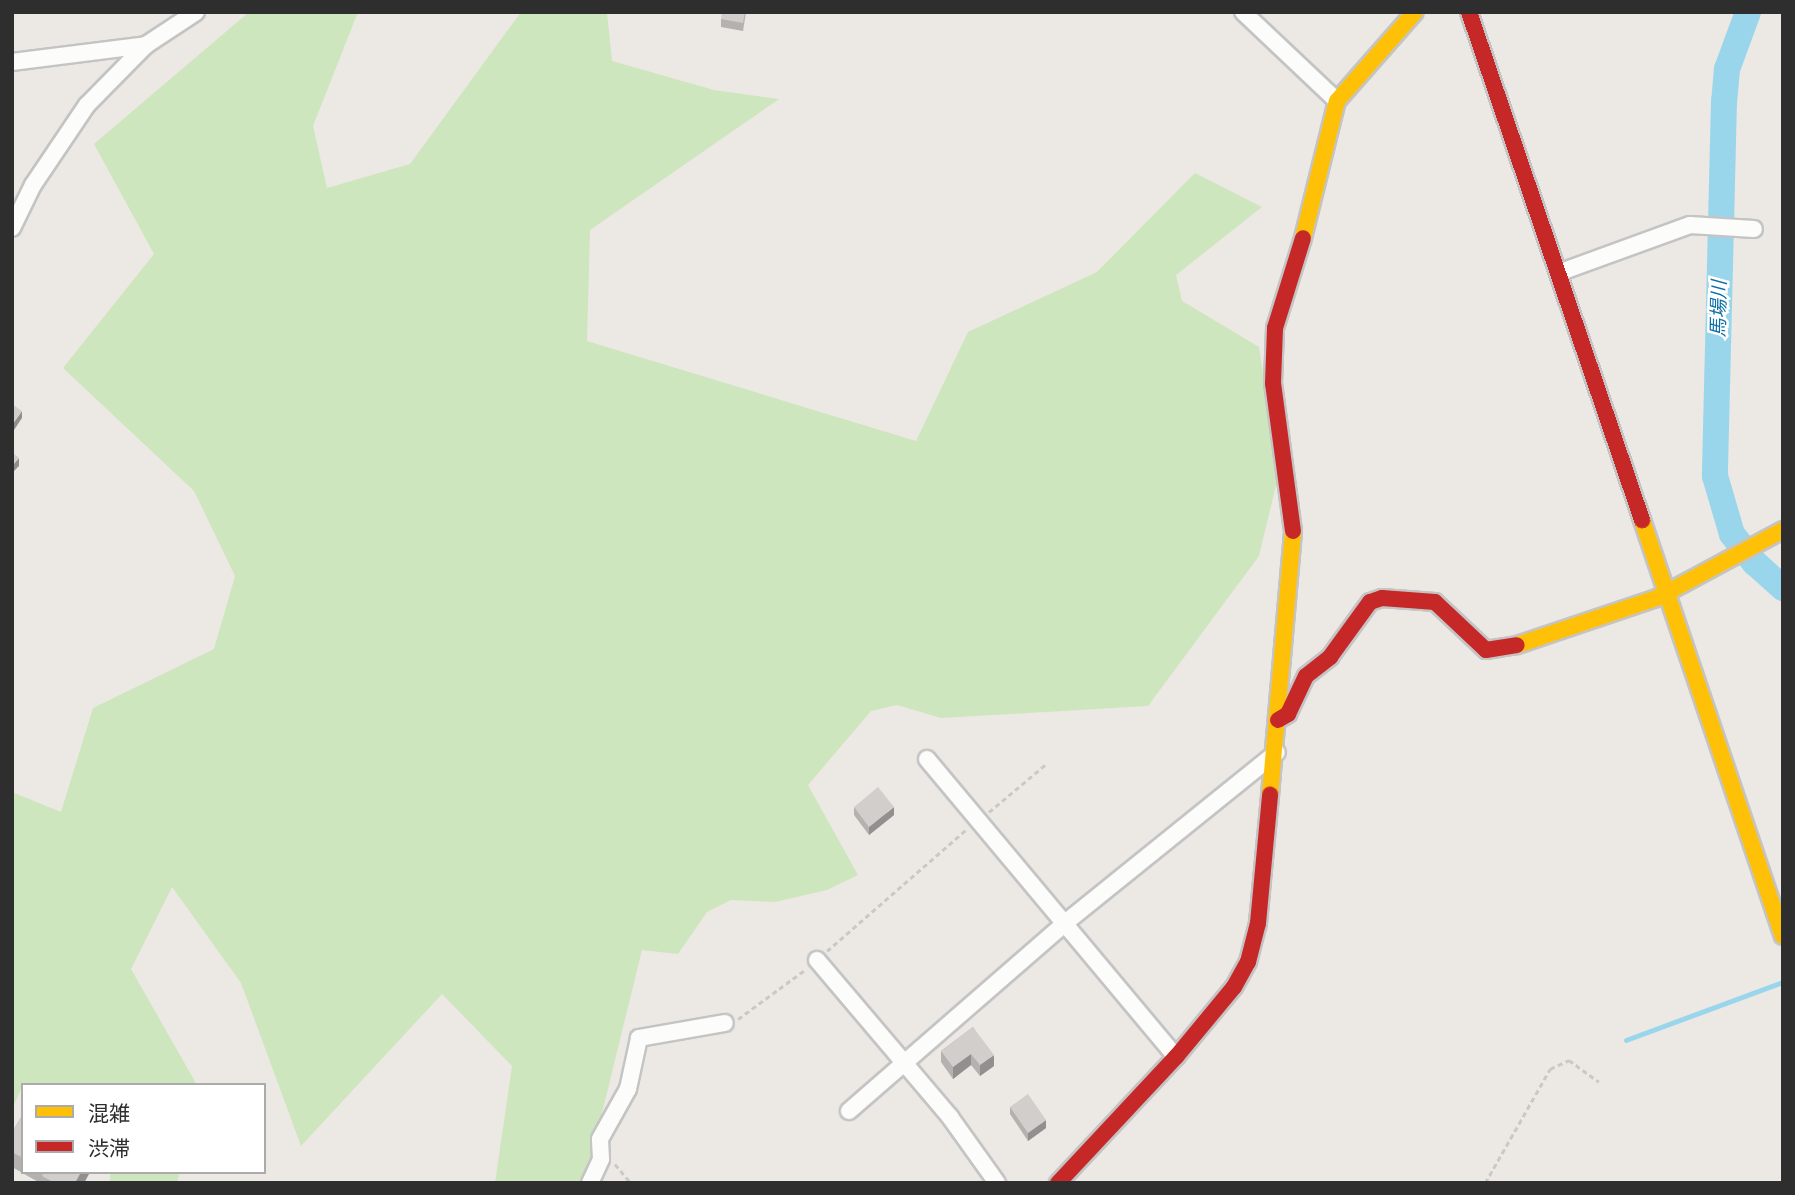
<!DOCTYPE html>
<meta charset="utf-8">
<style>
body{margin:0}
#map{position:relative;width:1795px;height:1195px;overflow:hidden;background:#ece8e4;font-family:"Asap Condensed","Noto Sans JP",sans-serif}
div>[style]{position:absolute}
.green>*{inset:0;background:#cee6be}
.stream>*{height:4.5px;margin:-2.25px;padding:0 2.25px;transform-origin:2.25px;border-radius:2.25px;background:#99d6ec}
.river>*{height:26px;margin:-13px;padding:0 13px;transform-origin:13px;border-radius:13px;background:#99d6ec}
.path>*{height:2.5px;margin-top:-1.25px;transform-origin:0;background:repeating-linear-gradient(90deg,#c9c9c8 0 5px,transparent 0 8.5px)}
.roads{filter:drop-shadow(2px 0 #c5c4c5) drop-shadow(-2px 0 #c5c4c5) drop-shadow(0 2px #c5c4c5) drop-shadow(0 -2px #c5c4c5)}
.street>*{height:16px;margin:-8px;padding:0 8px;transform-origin:8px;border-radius:8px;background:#fcfcfb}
.slow>*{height:16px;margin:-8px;padding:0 8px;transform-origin:8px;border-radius:8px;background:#ffc107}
.jam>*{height:16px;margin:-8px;padding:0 8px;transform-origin:8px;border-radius:8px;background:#c62828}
.wall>*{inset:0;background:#b4b1af}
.shaded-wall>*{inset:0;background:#92908e}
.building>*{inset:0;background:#d1cecb}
span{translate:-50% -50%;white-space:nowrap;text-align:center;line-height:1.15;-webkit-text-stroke:5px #fff;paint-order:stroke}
.water-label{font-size:19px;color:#0d6fa3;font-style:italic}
.frame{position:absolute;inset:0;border:14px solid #2e2e2e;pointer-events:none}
.legend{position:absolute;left:21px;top:1083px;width:245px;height:91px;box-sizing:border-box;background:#fff;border:2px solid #ababab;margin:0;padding:9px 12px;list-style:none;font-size:21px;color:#2e2e2e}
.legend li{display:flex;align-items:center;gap:14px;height:35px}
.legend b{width:35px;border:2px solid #ababab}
</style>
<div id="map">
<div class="green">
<i style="clip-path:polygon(249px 12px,358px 12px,313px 126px,327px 188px,410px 164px,521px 12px,607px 12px,612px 61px,714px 90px,779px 99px,590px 230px,587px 341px,916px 441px,968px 332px,1097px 272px,1195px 173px,1262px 207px,1176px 275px,1182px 301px,1259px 347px,1278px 477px,1259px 556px,1148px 706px,941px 718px,897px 705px,871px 711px,808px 785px,858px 875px,827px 890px,775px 902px,731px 900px,707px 912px,678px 954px,642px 950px,589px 1166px,579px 1183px,495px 1183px,512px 1066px,442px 994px,301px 1146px,241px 983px,172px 887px,131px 969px,197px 1085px,23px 1085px,12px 1109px,12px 792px,61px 812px,93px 708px,214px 649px,235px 576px,194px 491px,63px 368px,154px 254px,94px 144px)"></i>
<i style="clip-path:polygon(110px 1172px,180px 1172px,177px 1183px,110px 1183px)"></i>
</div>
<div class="stream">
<i style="left:1626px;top:1040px;width:167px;rotate:-20.3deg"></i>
</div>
<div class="river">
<i style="left:1748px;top:12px;width:61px;rotate:110.2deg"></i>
<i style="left:1727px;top:69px;width:32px;rotate:95deg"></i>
<i style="left:1724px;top:101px;width:375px;rotate:91.4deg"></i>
<i style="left:1715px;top:476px;width:60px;rotate:73.7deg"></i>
<i style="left:1732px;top:534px;width:37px;rotate:52deg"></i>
<i style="left:1755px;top:563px;width:38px;rotate:42deg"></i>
</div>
<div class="path">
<i style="left:989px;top:812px;width:75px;rotate:-40.1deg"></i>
<i style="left:827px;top:951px;width:186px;rotate:-41.1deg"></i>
<i style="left:738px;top:1019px;width:84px;rotate:-36.3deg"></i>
<i style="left:615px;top:1164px;width:25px;rotate:50deg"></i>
<i style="left:1485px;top:1183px;width:131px;rotate:-60.3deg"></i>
<i style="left:1550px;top:1069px;width:21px;rotate:-25deg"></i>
<i style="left:1569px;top:1060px;width:37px;rotate:36deg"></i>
</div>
<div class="roads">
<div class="street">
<i style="left:1243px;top:12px;width:129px;rotate:43.4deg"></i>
<i style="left:12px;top:62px;width:135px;rotate:-7.2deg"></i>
<i style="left:12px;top:228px;width:48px;rotate:-64deg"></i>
<i style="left:33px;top:185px;width:97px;rotate:-56deg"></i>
<i style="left:87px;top:105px;width:84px;rotate:-45.5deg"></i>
<i style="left:146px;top:45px;width:60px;rotate:-33.4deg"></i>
<i style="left:1558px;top:273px;width:140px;rotate:-20deg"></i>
<i style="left:1690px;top:225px;width:64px;rotate:3.6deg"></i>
<i style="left:927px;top:759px;width:388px;rotate:50.1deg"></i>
<i style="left:817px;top:960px;width:206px;rotate:49.7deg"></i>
<i style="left:950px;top:1117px;width:81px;rotate:54.5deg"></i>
<i style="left:849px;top:1111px;width:286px;rotate:-41deg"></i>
<i style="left:1065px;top:923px;width:272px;rotate:-38.9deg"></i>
<i style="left:590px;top:1183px;width:26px;rotate:-65deg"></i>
<i style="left:601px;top:1159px;width:20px;rotate:-93deg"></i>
<i style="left:600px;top:1139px;width:57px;rotate:-60.8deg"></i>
<i style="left:628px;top:1089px;width:52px;rotate:-77.8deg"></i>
<i style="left:639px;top:1038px;width:87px;rotate:-9.9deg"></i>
</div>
<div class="slow">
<i style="left:1303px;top:238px;width:141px;rotate:-76.1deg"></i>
<i style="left:1337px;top:101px;width:118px;rotate:-48.8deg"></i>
<i style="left:1642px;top:520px;width:439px;rotate:71.3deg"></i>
<i style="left:1517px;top:645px;width:148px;rotate:-18.6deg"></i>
<i style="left:1657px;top:598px;width:143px;rotate:-28.4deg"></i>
<i style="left:1270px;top:795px;width:265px;rotate:-85deg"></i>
</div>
<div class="jam">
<i style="left:1469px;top:12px;width:537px;rotate:71.19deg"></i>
<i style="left:1293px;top:531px;width:149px;rotate:-97.7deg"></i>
<i style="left:1273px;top:383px;width:55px;rotate:-87.9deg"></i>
<i style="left:1275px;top:328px;width:94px;rotate:-72.7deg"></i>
<i style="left:1278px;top:720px;width:12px;rotate:-31deg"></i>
<i style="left:1288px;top:714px;width:42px;rotate:-64.7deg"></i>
<i style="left:1306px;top:676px;width:31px;rotate:-38deg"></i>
<i style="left:1330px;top:657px;width:68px;rotate:-54deg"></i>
<i style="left:1370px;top:602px;width:13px;rotate:-18deg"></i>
<i style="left:1382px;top:598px;width:53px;rotate:4.3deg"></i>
<i style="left:1435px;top:602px;width:70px;rotate:43.3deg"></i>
<i style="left:1486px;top:650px;width:31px;rotate:-9deg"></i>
<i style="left:1058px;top:1183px;width:173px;rotate:-46.9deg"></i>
<i style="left:1176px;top:1057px;width:91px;rotate:-50.4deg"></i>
<i style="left:1234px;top:987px;width:29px;rotate:-61deg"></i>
<i style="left:1248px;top:962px;width:40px;rotate:-75.6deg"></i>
<i style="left:1258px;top:923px;width:129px;rotate:-84.6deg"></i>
</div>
</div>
<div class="wall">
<i style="clip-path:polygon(746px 12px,743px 31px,721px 27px,721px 19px)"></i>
<i style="clip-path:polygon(854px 807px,894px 815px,869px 835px,854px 815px)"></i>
<i style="clip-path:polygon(973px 1027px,994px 1066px,980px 1076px,971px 1065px,953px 1079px,941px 1062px,941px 1051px)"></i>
<i style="clip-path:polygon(1010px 1107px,1046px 1128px,1028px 1141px,1010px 1114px)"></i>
<i style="clip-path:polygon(23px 1114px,23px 1172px,90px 1172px,84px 1183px,40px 1183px,12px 1167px,12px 1132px)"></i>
</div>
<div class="shaded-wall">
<i style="clip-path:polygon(22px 411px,22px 418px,12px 433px,12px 425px)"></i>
<i style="clip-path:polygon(19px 458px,19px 466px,12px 473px,12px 466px)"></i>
<i style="clip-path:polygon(894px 807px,894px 815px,869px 835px,869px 827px)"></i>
<i style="clip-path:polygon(971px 1054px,971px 1065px,953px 1079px,953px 1067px)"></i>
<i style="clip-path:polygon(994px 1055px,994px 1066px,980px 1076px,980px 1065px)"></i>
<i style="clip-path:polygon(1046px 1120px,1046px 1128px,1028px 1141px,1028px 1133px)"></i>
<i style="clip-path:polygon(81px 1172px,90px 1172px,84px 1183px,75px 1183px)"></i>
</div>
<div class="building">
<i style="clip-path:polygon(722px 12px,745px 12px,743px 23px,721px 19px)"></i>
<i style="clip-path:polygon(12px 404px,22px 411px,12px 425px)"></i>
<i style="clip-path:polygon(12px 452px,19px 458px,12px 466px)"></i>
<i style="clip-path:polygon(878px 787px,894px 807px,869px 827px,854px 807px)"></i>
<i style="clip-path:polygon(973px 1027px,994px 1055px,980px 1065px,971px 1054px,953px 1067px,941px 1051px)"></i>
<i style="clip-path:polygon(1028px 1094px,1046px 1120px,1028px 1133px,1010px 1107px)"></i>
<i style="clip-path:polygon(23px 1114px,23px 1158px,12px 1152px,12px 1132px)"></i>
<i style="clip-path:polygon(44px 1172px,81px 1172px,75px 1183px,55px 1183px,42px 1176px)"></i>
</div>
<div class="water-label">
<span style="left:1719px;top:309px;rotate:-89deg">馬場川</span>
</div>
<div class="frame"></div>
<ul class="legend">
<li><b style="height:9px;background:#ffc107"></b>混雑</li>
<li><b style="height:9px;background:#c62828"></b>渋滞</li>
</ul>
</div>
